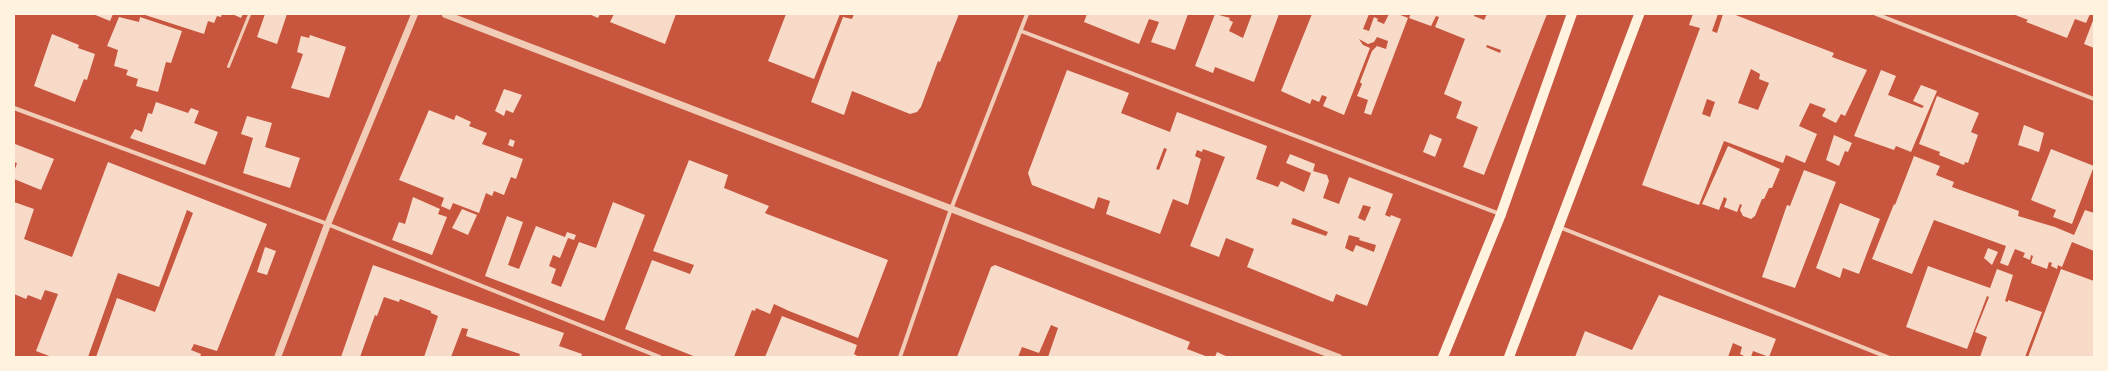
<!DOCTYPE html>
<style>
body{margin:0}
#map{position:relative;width:2108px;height:371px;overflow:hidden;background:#c8553d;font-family:Raleway,sans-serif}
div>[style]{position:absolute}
.building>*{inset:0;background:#f7dbc8}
.service>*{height:3px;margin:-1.5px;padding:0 1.5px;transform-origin:1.5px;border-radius:1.5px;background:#f1ccb7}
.minor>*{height:4px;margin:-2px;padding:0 2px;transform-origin:2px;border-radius:2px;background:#f1ccb7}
.tertiary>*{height:7px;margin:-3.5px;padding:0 3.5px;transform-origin:3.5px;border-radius:3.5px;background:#f1ccb7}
.primary>*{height:10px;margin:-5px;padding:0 5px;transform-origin:5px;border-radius:5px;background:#fff3e0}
span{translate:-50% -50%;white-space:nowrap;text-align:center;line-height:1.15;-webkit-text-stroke:3.5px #fff3e0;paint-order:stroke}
.frame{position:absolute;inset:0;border:15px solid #fff3e0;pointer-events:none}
</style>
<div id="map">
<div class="building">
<i style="clip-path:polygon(93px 14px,113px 14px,110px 21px)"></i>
<i style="clip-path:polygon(142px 14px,222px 14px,221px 17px,217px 16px,214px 23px,208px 21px,204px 34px)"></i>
<i style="clip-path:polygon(232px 14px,243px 14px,241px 18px)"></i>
<i style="clip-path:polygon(265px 14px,287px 14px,277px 44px,257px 37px)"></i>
<i style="clip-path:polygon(589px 14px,600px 14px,598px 18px)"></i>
<i style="clip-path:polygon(614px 14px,676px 14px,665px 44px,610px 22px)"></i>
<i style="clip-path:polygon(786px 14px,840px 14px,814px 79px,768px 61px)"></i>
<i style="clip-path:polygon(854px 14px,959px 14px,940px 62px,938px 61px,921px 107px,917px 112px,910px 114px,852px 91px,844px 115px,811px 102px,843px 17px,852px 19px)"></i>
<i style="clip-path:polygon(1087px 14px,1188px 14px,1175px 50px,1151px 42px,1159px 22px,1149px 19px,1139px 44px,1084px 22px)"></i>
<i style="clip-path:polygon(1215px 14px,1230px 18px,1229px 20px,1233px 22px,1229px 31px,1243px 38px,1252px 14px,1279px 14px,1254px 82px,1215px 67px,1213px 73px,1195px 66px)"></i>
<i style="clip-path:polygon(1312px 14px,1369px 14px,1363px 29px,1369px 31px,1374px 17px,1378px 19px,1377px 21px,1384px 24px,1389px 14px,1398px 14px,1408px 18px,1371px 115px,1364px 113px,1368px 100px,1357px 96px,1362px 84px,1360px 82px,1372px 51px,1377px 46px,1386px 49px,1388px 41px,1377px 37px,1374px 42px,1368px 44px,1359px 39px,1363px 45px,1370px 48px,1344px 115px,1323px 106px,1327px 97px,1322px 95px,1319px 102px,1312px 99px,1310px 104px,1281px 91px)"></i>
<i style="clip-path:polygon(evenodd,1411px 14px,1475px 14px,1474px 16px,1484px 20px,1487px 14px,1547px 14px,1484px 175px,1463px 167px,1478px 127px,1456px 118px,1462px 102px,1444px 94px,1465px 39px,1435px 27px,1439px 17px,1436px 16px,1431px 26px,1409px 18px,1411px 14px,1487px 45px,1501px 50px,1500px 53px,1486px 47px,1487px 45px)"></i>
<i style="clip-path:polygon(evenodd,1693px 14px,1718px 14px,1712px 31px,1717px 33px,1723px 14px,1733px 14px,1834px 53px,1832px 57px,1867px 70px,1845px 116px,1841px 114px,1836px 123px,1822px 116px,1826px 109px,1810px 103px,1799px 126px,1817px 134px,1805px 163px,1786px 155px,1783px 163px,1724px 141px,1699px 205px,1642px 185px,1700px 28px,1689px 25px,1693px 14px,1751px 69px,1760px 74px,1759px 79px,1769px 83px,1758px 110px,1738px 103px,1751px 69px,1693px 14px,1707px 99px,1715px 102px,1710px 117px,1702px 114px,1707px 99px)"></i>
<i style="clip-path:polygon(2013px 14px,2090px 14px,2086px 23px,2075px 19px,2067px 38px,2026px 22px,2028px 20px)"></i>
<i style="clip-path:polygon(119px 17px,139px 22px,140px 17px,182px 31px,171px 63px,166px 62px,158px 92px,136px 86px,138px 79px,126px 75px,128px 70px,114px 66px,118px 50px,107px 46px)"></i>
<i style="clip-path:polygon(2094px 18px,2094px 48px,2084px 44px)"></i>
<i style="clip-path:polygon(52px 34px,79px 45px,78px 48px,95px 54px,87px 80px,84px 79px,75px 102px,34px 86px)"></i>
<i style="clip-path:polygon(310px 35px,346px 47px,329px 98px,291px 88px,303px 54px,297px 52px,301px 36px,309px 38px)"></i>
<i style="clip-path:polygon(evenodd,1067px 70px,1129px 93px,1121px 113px,1170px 132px,1177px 112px,1267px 146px,1256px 179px,1278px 187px,1281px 181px,1304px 192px,1311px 173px,1286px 163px,1290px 154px,1315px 164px,1313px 171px,1327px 175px,1329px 181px,1323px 198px,1339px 204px,1349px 177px,1393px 194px,1385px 215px,1390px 217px,1391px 215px,1401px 219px,1367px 306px,1336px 294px,1333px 302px,1247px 267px,1254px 249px,1226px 238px,1219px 257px,1190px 246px,1225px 157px,1203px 149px,1202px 152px,1197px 150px,1195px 156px,1201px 159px,1188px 205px,1173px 199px,1160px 234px,1106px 214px,1110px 201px,1098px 197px,1094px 209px,1032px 185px,1028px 173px,1067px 70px,1164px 148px,1167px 149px,1159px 170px,1156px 169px,1164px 148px,1067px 70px,1363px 205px,1371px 207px,1365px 221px,1358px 218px,1363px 205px,1067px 70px,1293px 218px,1328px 232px,1326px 236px,1291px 224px,1293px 218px,1067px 70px,1349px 235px,1360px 238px,1359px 240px,1376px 245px,1374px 252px,1356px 245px,1353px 252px,1345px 248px,1349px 235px)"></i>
<i style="clip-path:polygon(1881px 70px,1896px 76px,1888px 95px,1922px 108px,1924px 106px,1913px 101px,1921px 85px,1937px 91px,1911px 152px,1896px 146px,1894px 150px,1854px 136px)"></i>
<i style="clip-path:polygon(504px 89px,522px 95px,513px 113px,506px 110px,504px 116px,495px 111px)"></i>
<i style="clip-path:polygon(1937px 96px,1979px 113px,1971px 132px,1978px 135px,1968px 163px,1965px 162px,1964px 165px,1939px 155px,1940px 152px,1919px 144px)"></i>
<i style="clip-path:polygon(156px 102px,188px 113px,191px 108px,199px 111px,194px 123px,218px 132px,205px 165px,130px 138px,135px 129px,142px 132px,148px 113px,152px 114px)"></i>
<i style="clip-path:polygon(429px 110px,454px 120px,456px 115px,471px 122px,469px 126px,487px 133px,482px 144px,523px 159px,516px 179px,511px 177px,504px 195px,494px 191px,492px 196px,486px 193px,479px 213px,453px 203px,450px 210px,441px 206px,444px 198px,399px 180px)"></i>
<i style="clip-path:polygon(247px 116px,272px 123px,265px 147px,300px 158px,290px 188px,243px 173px,253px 138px,241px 134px)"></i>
<i style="clip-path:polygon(2024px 125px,2044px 133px,2039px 152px,2018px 145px)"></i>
<i style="clip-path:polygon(1430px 134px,1442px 139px,1435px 157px,1423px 152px)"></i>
<i style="clip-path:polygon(1834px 135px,1852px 143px,1848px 152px,1845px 151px,1839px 166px,1826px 160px)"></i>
<i style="clip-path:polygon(510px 139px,515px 141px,513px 147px,508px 145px)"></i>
<i style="clip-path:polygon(15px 144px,54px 159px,41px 190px,14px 179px,14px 172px,17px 163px,14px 162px)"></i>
<i style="clip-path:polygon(1728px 146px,1780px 169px,1772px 188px,1769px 188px,1764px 199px,1762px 199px,1755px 216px,1751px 219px,1743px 216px,1740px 210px,1742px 205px,1740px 204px,1737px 212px,1724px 207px,1727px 199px,1724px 197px,1719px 210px,1702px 204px)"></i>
<i style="clip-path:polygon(2051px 149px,2094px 166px,2072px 224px,2053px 217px,2056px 210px,2031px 200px)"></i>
<i style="clip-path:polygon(1914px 156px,1940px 166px,1936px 175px,1954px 182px,1952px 187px,2019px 211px,2018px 216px,2055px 227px,2074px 235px,2085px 210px,2094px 213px,2094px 251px,2072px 242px,2062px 267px,2058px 265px,2057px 269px,2051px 266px,2052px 263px,2049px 262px,2047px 269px,2031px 263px,2033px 256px,2031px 255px,2030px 260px,2023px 257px,2025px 253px,2015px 249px,2008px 266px,2000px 263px,2006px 246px,1934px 220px,1912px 274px,1872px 259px,1894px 204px,1895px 205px)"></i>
<i style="clip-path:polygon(689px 160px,728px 175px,724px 188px,769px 206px,765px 213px,767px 214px,888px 260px,858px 338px,789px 311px,774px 304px,770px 314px,756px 308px,755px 311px,752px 310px,734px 357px,696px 357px,625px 329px,652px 260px,690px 274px,694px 265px,653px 251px)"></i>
<i style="clip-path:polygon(108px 162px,267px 224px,217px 351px,194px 344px,191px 350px,201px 354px,200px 357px,96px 357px,117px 298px,155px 312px,193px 213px,187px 210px,159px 287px,118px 273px,88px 357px,52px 357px,36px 351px,58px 294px,45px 290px,41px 300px,28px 295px,26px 299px,14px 294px,14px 202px,34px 209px,24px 239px,72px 257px)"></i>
<i style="clip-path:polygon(1804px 170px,1836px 182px,1795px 288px,1762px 277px,1787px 205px,1790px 206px)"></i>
<i style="clip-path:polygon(413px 197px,440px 209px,438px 214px,447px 217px,432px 255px,392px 240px,399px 222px,405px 224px)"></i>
<i style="clip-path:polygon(613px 202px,645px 215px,604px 321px,485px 276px,507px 216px,523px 222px,508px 265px,519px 269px,536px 226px,565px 237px,567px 232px,576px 235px,574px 240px,568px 238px,560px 258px,553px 255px,549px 266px,556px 269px,551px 283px,561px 287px,579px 242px,596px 248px)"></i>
<i style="clip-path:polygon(1840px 203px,1880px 219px,1859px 274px,1843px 268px,1840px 278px,1816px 268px)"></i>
<i style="clip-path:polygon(462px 209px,477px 215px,468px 235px,452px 228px)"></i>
<i style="clip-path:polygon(265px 247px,276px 251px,267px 275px,257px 272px)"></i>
<i style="clip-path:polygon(1988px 248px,1998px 252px,1992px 265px,1984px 258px)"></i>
<i style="clip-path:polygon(373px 265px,564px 333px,559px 346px,582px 354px,581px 357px,519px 357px,520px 354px,466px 336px,468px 329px,462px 328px,451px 357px,424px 357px,438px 316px,431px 313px,431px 311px,400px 299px,399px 302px,384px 297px,377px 316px,375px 315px,360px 357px,341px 357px)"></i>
<i style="clip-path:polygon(995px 265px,1190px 342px,1187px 349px,1208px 357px,1048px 357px,1058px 328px,1051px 325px,1039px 353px,1022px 347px,1018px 357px,957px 357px,991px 267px)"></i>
<i style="clip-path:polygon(1928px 266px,1990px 288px,1997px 269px,2013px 275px,2005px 301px,2008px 302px,2008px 300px,2042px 312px,2025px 357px,1980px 357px,1987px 337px,1975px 332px,1989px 297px,1987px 296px,1967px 349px,1906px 327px)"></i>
<i style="clip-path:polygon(2061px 269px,2094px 281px,2094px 357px,2028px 357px)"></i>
<i style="clip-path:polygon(1659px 295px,1776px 339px,1769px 357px,1753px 351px,1751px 357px,1746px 357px,1740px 354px,1742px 347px,1733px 343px,1728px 357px,1575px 357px,1585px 331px,1632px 350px)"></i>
<i style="clip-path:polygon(782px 316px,857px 345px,854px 354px,859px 357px,765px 357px)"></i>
<i style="clip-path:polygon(1217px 352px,1228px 357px,1215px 357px)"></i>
</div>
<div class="service">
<i style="left:228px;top:66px;width:56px;rotate:-68deg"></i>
</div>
<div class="minor">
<i style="left:1876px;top:14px;width:234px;rotate:21.3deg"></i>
<i style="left:1021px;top:31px;width:513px;rotate:20.91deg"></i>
<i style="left:14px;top:108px;width:334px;rotate:20.3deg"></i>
<i style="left:327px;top:224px;width:358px;rotate:21.8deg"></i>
<i style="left:1559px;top:227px;width:354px;rotate:21.6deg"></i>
<i style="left:900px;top:357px;width:157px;rotate:-71deg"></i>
<i style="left:951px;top:209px;width:209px;rotate:-68.7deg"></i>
</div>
<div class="tertiary">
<i style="left:445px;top:14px;width:957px;rotate:21.01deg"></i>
<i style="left:277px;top:357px;width:142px;rotate:-69.4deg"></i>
<i style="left:327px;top:224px;width:227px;rotate:-67.5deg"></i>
</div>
<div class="primary">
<i style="left:1443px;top:357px;width:154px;rotate:-67.9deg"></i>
<i style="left:1501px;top:214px;width:212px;rotate:-70.5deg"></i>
<i style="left:1509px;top:357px;width:367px;rotate:-69.2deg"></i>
</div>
<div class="frame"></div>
</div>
